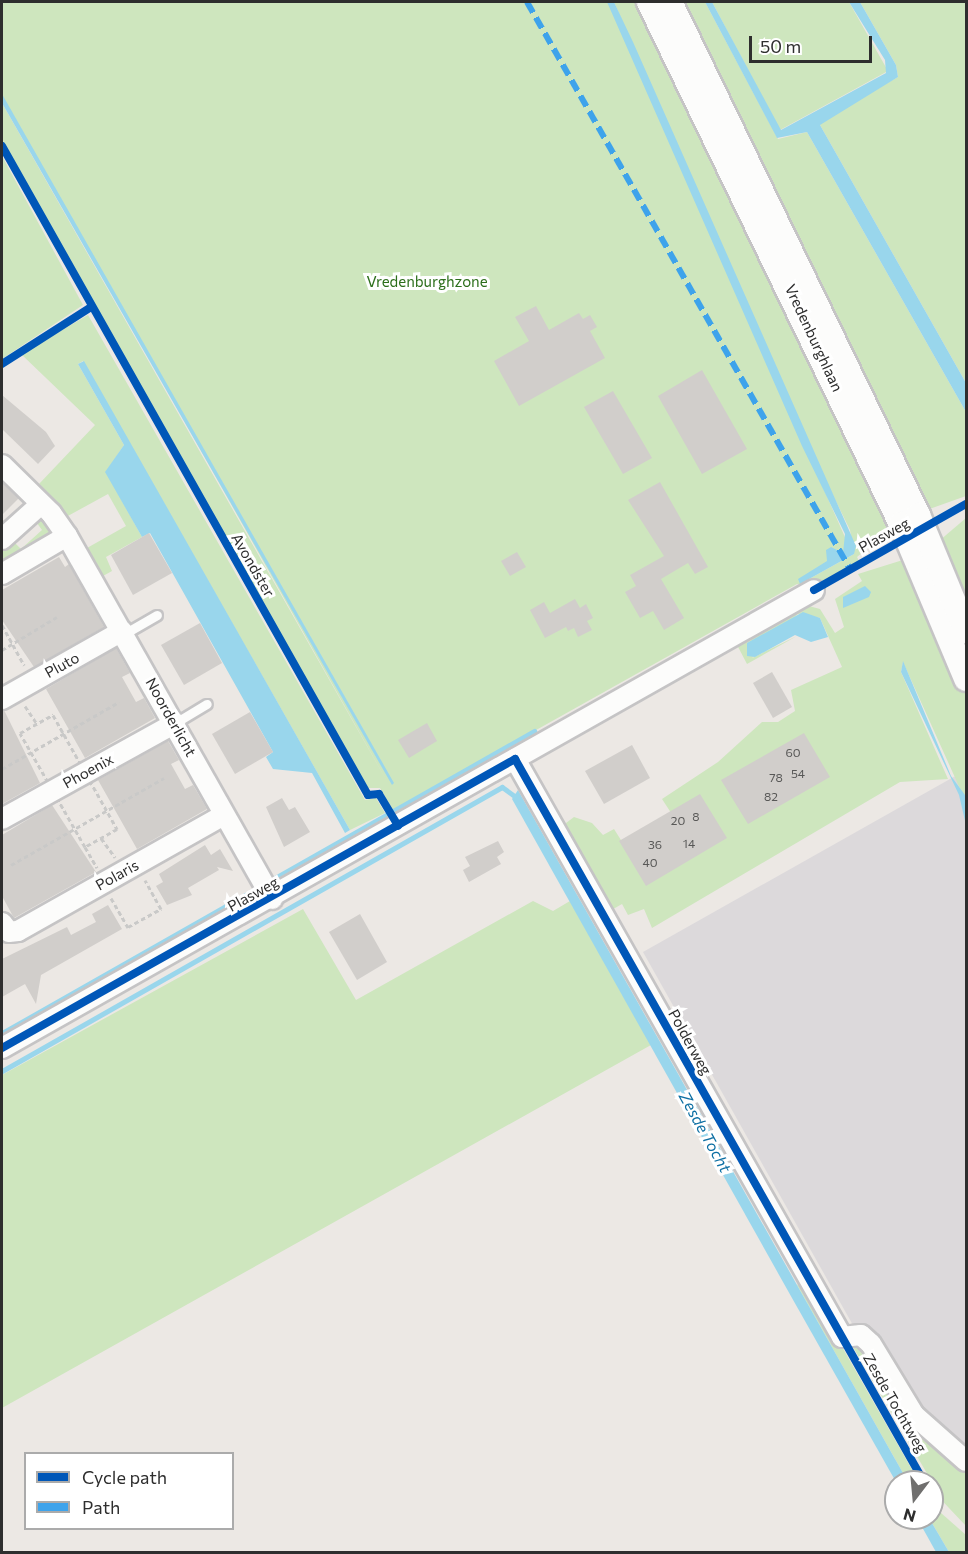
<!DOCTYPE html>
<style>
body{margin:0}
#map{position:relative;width:968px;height:1554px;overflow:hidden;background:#ece8e4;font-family:Commissioner,sans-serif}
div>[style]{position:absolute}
.industrial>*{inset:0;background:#dcd9db}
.green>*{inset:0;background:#cee6be}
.water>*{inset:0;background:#99d6ec}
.stream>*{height:5px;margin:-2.5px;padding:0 2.5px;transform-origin:2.5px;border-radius:2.5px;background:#99d6ec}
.building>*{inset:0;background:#d1cecb}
.path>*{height:3px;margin-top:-1.5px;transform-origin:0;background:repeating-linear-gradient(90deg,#c9c9c8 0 4.5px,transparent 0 7.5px)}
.roads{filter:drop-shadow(2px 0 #c5c4c5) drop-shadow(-2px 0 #c5c4c5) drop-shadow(0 2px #c5c4c5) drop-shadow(0 -2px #c5c4c5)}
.service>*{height:9px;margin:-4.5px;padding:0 4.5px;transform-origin:4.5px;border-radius:4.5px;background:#fcfcfb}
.minor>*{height:20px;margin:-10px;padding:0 10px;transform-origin:10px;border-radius:10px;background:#fcfcfb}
.tertiary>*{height:24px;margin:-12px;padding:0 12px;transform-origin:12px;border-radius:12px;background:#fcfcfb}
.quiet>*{height:6px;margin-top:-3px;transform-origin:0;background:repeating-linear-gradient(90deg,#3ea3eb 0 12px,transparent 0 18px)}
.cycleway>*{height:8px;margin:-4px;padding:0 4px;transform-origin:4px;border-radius:4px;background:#0057b8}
span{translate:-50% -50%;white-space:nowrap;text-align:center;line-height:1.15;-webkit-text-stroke:6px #fff;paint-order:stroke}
.number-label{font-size:12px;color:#585857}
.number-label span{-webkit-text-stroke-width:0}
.park-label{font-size:15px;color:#2c6e1b}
.street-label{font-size:15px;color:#2e2e2e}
.water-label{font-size:16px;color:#0d6fa3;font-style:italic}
.frame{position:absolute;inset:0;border:3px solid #2e2e2e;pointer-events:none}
.legend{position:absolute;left:24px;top:1452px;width:210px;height:78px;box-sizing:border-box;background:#fff;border:2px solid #ababab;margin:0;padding:8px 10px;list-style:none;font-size:18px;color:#2e2e2e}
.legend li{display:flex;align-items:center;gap:12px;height:30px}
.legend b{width:30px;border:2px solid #ababab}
.north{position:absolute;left:884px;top:1470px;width:60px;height:60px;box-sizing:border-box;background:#fff;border:2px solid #ababab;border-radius:50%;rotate:196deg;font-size:16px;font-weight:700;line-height:24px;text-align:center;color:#2e2e2e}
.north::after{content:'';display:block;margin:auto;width:21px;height:27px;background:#706f6e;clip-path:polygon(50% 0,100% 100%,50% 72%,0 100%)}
.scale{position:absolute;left:749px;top:36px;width:123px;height:27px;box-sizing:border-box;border:3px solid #2e2e2e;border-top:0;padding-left:8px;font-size:18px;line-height:21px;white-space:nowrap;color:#2e2e2e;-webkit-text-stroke:4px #fff;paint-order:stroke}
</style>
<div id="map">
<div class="industrial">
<i style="clip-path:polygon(966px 770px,966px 1526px,643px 952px)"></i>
</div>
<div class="green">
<i style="clip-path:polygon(2px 2px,608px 2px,852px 553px,800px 584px,854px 554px,850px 530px,808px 444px,614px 2px,644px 2px,892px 528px,857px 557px,859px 561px,811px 587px,797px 584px,393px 810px,380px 788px,368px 788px,2px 140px,2px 103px,389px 785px,2px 97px)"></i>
<i style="clip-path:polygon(675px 2px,705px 2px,778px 139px,807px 132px,966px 412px,966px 496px,921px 512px)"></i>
<i style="clip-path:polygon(712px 2px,849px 2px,888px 71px,780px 130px)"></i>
<i style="clip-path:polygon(860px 2px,966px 2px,966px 383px,820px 125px,821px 120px,898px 77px,896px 65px)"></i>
<i style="clip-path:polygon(2px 156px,83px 305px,2px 359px)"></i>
<i style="clip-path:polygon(88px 315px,365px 800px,376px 798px,385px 813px,350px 830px,83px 361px,78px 364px,124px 445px,106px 472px,142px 537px,106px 557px,112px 571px,103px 576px,87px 548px,126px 526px,108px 494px,66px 517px,39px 484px,95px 425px,21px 354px)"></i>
<i style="clip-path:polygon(40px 515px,52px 534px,2px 567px,2px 550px,12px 540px,21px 549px,42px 530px,34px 519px)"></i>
<i style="clip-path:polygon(966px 518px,966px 618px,939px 541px)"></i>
<i style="clip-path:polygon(906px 559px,966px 695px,966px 802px,903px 662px,901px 672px,948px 779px,900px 782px,652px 928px,644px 909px,628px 915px,622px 904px,608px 912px,562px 828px,566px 823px,574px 817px,592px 823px,603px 835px,614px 829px,631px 856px,681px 828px,662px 799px,718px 762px,762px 722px,778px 722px,795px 711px,791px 690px,842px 667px,820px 618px,798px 614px,752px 658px,797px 636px,747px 664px,736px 643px,805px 605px,820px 609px,835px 633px,844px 627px,835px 599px,862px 581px,858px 574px)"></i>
<i style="clip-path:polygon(533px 901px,553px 911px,570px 901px,651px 1045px,2px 1408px,2px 1075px,303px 909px,356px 1000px)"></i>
<i style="clip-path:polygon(804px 1280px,919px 1482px,908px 1482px,797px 1285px)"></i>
<i style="clip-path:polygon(862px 1345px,920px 1437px,966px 1470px,966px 1526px,932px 1490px,932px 1482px,853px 1347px)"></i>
<i style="clip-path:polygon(932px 1505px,966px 1535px,966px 1552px,949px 1552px,929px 1518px)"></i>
</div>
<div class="water">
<i style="clip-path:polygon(607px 2px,614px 2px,633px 42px,856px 546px,854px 554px,800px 584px,798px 579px,827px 561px,826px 550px,831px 547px,843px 553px,845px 534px,802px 446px)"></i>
<i style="clip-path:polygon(705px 2px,712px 2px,781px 130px,886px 73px,885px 60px,849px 2px,860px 2px,896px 65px,898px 77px,820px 125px,966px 383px,966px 412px,807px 132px,777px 138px)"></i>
<i style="clip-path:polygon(2px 94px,394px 783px,392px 785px,2px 103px)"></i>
<i style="clip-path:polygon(84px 361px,350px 830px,345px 833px,312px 773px,273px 769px,266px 757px,273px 752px,150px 533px,142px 537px,105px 472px,124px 445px,78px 364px)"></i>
<i style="clip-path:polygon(865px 586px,871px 592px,869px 597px,843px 608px,843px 597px)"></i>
<i style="clip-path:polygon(803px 612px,820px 618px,828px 637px,811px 642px,795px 635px,755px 657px,747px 656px,747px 643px)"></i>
<i style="clip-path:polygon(903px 661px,951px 776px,965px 795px,966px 825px,959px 795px,901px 672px)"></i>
<i style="clip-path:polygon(518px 790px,659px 1040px,908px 1482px,896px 1482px,792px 1298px,512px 799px)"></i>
<i style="clip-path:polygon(917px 1518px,929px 1518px,949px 1552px,936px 1552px)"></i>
</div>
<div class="stream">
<i style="left:2px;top:1033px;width:612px;rotate:-29.58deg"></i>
<i style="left:2px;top:1071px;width:575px;rotate:-29.6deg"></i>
<i style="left:502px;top:787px;width:19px;rotate:36deg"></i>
</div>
<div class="building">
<i style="clip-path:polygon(536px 306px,549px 330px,579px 313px,583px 319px,590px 315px,597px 327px,590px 331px,605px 358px,519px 406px,494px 361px,529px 341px,515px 317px)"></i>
<i style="clip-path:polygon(702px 370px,747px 449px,702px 474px,658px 396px)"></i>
<i style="clip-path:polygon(613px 391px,652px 458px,623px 474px,584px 407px)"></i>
<i style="clip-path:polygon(2px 395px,46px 432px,55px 446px,38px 464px,2px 429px)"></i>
<i style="clip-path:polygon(2px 482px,19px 498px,2px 515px)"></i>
<i style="clip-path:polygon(660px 482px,708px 567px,695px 574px,688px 563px,661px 579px,684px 618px,664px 630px,653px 611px,640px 618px,625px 592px,636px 586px,630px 575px,664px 556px,628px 500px)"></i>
<i style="clip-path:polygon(149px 533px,172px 573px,133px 595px,111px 555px)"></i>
<i style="clip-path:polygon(517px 552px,526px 567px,510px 576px,501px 561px)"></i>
<i style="clip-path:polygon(59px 557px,65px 567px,69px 564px,104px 627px,34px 667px,2px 620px,2px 590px)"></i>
<i style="clip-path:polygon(575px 599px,580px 608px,586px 604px,593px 618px,587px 621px,592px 630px,578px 637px,574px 628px,568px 631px,566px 627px,545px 638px,530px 610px,544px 602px,550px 613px)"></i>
<i style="clip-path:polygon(200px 623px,222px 663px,184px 685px,161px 645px)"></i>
<i style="clip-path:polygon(116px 648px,130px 673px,122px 677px,136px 702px,144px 698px,155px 718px,85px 758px,46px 689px)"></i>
<i style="clip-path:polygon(772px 672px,792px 707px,773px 718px,753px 683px)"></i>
<i style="clip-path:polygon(4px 710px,40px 783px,2px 804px,2px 711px)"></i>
<i style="clip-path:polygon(250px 712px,273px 752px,235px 774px,212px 734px)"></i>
<i style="clip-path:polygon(427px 723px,437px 741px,409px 758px,398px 740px)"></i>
<i style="clip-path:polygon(804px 733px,830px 777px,748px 824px,721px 780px)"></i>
<i style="clip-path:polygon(168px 741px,179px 760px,171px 764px,185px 789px,193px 785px,207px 809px,137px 849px,98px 780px)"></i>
<i style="clip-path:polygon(632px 745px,650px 778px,604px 804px,585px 771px)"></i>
<i style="clip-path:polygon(700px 794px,727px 838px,646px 886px,619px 841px)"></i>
<i style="clip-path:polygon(282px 798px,289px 810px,295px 807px,310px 832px,284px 847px,266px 807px)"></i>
<i style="clip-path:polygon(52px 805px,96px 872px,14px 918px,2px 896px,2px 835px)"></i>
<i style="clip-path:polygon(498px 841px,504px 852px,497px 857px,501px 864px,469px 882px,463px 870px,470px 866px,465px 857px)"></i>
<i style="clip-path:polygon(205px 845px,211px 855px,220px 849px,233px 871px,217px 867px,219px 870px,188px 888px,192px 895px,167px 905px,156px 886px,163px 882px,159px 874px)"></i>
<i style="clip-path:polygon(108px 905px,122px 929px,41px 975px,36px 1004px,25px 984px,2px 997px,2px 959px,67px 927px,71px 935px,96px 922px,92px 914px)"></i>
<i style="clip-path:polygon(360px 914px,387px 962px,357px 980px,329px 932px)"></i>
</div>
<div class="path">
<i style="left:2px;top:625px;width:46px;rotate:61.2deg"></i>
<i style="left:2px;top:650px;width:64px;rotate:-31deg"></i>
<i style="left:25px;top:706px;width:22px;rotate:56deg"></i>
<i style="left:53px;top:715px;width:131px;rotate:60.7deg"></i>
<i style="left:117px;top:829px;width:37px;rotate:151deg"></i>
<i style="left:85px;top:847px;width:131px;rotate:-119.7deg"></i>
<i style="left:20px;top:733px;width:38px;rotate:-29deg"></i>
<i style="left:2px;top:769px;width:135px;rotate:-29.8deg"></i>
<i style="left:101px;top:838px;width:24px;rotate:54deg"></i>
<i style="left:85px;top:847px;width:24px;rotate:60deg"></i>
<i style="left:11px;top:865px;width:176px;rotate:-29.6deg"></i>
<i style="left:111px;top:898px;width:34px;rotate:60deg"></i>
<i style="left:128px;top:927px;width:38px;rotate:-29deg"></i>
<i style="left:161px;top:909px;width:33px;rotate:-119deg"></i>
</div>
<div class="roads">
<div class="service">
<i style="left:124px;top:634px;width:38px;rotate:-30deg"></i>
<i style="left:175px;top:723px;width:37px;rotate:-31deg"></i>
</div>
<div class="minor">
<i style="left:2px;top:465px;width:69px;rotate:44.4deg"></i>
<i style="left:51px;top:513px;width:28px;rotate:55deg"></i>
<i style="left:67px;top:536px;width:417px;rotate:60.5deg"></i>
<i style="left:2px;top:539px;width:52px;rotate:-41.9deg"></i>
<i style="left:2px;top:574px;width:75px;rotate:-30.3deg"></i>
<i style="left:2px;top:699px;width:138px;rotate:-29.5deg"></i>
<i style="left:515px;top:759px;width:664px;rotate:60.5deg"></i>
<i style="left:842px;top:1337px;width:19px;rotate:-6deg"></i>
<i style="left:861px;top:1335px;width:13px;rotate:42deg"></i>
<i style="left:871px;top:1344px;width:83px;rotate:58.8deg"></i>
<i style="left:914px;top:1415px;width:69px;rotate:41.5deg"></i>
<i style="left:2px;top:819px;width:198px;rotate:-29deg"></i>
<i style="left:2px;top:923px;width:11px;rotate:52deg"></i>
<i style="left:9px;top:932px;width:9px;rotate:-6deg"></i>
<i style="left:18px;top:931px;width:236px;rotate:-29.4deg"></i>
<i style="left:2px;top:1048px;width:932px;rotate:-29.42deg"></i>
</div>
<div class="tertiary">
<i style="left:649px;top:2px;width:580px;rotate:64.23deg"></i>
<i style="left:901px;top:524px;width:168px;rotate:67.2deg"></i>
<i style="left:670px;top:2px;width:570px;rotate:64.2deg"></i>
<i style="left:918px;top:515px;width:126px;rotate:67.5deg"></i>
</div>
</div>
<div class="quiet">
<i style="left:527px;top:2px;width:653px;rotate:60.33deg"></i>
</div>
<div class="cycleway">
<i style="left:2px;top:146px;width:745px;rotate:60.58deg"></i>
<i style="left:368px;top:795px;width:11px;rotate:-5deg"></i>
<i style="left:379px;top:794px;width:37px;rotate:59deg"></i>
<i style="left:2px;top:364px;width:106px;rotate:-32.6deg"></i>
<i style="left:814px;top:590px;width:175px;rotate:-29.5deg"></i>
<i style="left:2px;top:1048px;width:589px;rotate:-29.39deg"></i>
<i style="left:515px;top:759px;width:831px;rotate:60.5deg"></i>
</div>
<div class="number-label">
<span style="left:793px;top:753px">60</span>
<span style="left:798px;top:774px">54</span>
<span style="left:776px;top:778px">78</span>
<span style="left:771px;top:797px">82</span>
<span style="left:696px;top:817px">8</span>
<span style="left:678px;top:821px">20</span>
<span style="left:689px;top:844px">14</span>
<span style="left:655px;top:845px">36</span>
<span style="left:650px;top:863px">40</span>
</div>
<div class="park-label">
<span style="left:427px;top:282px">Vredenburghzone</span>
</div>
<div class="street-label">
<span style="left:814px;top:338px;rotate:65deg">Vredenburghlaan</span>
<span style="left:884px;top:535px;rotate:-29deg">Plasweg</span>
<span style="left:253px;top:565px;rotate:60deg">Avondster</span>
<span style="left:62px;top:665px;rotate:-29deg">Pluto</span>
<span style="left:171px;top:717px;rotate:61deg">Noorderlicht</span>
<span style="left:88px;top:771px;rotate:-29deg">Phoenix</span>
<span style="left:117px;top:875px;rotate:-29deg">Polaris</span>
<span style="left:253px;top:894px;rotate:-29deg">Plasweg</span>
<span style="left:690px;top:1042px;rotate:61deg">Polderweg</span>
<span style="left:895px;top:1403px;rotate:60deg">Zesde Tochtweg</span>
</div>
<div class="water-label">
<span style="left:705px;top:1132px;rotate:61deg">Zesde Tocht</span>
</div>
<div class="frame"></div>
<ul class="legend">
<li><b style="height:8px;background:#0057b8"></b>Cycle path</li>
<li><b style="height:8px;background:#3ea3eb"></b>Path</li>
</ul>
<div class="north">N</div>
<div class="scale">50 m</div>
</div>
